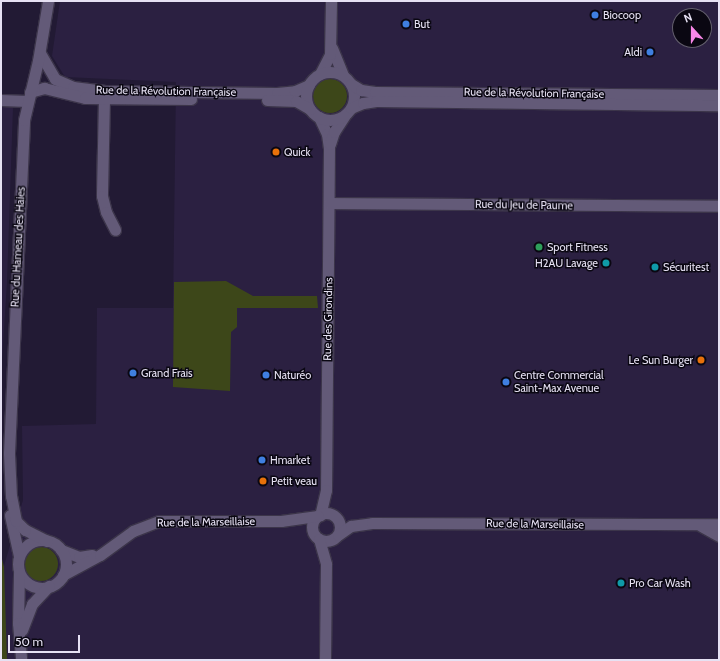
<!DOCTYPE html>
<meta charset="utf-8">
<style>
body{margin:0}
#map{position:relative;width:720px;height:661px;overflow:hidden;background:#221a34;font-family:Cabin,sans-serif}
div>[style]{position:absolute}
.built>*{inset:0;background:#2b2041}
.green>*{inset:0;background:#3d4719}
.round{border-radius:50%}
.roads{filter:drop-shadow(1px 0 #3c354a) drop-shadow(-1px 0 #3c354a) drop-shadow(0 1px #3c354a) drop-shadow(0 -1px #3c354a)}
.minor>*{height:11px;margin:-5.5px;padding:0 5.5px;transform-origin:5.5px;border-radius:5.5px;background:#635a78}
.minor>.ring{margin:-5.5px;padding:0;box-sizing:content-box;background:none;border:11px solid #635a78;border-radius:50%}
.tertiary>*{height:11px;margin:-5.5px;padding:0 5.5px;transform-origin:5.5px;border-radius:5.5px;background:#635a78}
.tertiary>.ring{margin:-5.5px;padding:0;box-sizing:content-box;background:none;border:11px solid #635a78;border-radius:50%}
.dots>*{width:11px;height:11px;translate:-50% -50%;box-sizing:border-box;border:2px solid #0a0712;border-radius:50%}
span{translate:-50% -50%;white-space:nowrap;text-align:center;line-height:1.15;-webkit-text-stroke:3px #0a0712;paint-order:stroke}
.poi-label{font-size:11px;color:#e6e1f3}
.left{translate:0 -50%;text-align:left}
.right{translate:-100% -50%;text-align:right}
.street-label{font-size:11px;color:#e6e1f3}
.frame{position:absolute;inset:0;border:2px solid #e6e1f3;pointer-events:none}
.north{position:absolute;left:672px;top:8px;width:40px;height:40px;box-sizing:border-box;background:#0a0712;border:1px solid #625e6c;border-radius:50%;rotate:339deg;font-size:11px;font-weight:700;line-height:16px;text-align:center;color:#e6e1f3}
.north::after{content:'';display:block;margin:auto;width:14px;height:18px;background:#f987e8;clip-path:polygon(50% 0,100% 100%,50% 72%,0 100%)}
.scale{position:absolute;left:8px;top:635px;width:72px;height:18px;box-sizing:border-box;border:2px solid #e6e1f3;border-top:0;padding-left:5px;font-size:12px;line-height:14px;white-space:nowrap;color:#e6e1f3;-webkit-text-stroke:3px #0a0712;paint-order:stroke}
</style>
<div id="map">
<div class="built">
<i style="clip-path:polygon(evenodd,60px 1px,719px 1px,719px 660px,7px 660px,1px 555px,4px 566px,23px 500px,22px 426px,96px 424px,97px 308px,173px 308px,176px 82px,65px 77px,52px 56px,60px 1px,680px 16px,704px 16px,704px 40px,680px 40px,680px 16px)"></i>
<i style="clip-path:polygon(1px 106px,13px 107px,7px 282px,1px 376px)"></i>
</div>
<div class="green">
<i class="round" style="left:313px;top:79px;width:34px;height:34px"></i>
<i style="clip-path:polygon(226px 281px,253px 296px,317px 296px,318px 308px,237px 308px,237px 327px,231px 332px,230px 391px,173px 387px,174px 282px)"></i>
<i class="round" style="left:24px;top:547px;width:34px;height:34px"></i>
<i style="clip-path:polygon(1px 555px,4px 567px,7px 660px,1px 660px)"></i>
</div>
<div class="roads">
<div class="minor">
<i style="left:332px;top:48px;width:29px;rotate:68deg"></i>
<i style="left:320px;top:74px;width:22px;rotate:-63deg"></i>
<i style="left:330px;top:54px;width:53px;rotate:-88.9deg"></i>
<i style="left:108px;top:92px;width:7px;rotate:124deg"></i>
<i style="left:104px;top:98px;width:98px;rotate:91.2deg"></i>
<i style="left:102px;top:196px;width:16px;rotate:76deg"></i>
<i style="left:106px;top:212px;width:20px;rotate:63deg"></i>
<i style="left:1px;top:100px;width:26px;rotate:2deg"></i>
<i style="left:319px;top:117px;width:19px;rotate:65deg"></i>
<i style="left:327px;top:134px;width:14px;rotate:82deg"></i>
<i style="left:329px;top:148px;width:342px;rotate:90.5deg"></i>
<i style="left:326px;top:490px;width:26px;rotate:103deg"></i>
<i style="left:330px;top:144px;width:13px;rotate:-72deg"></i>
<i style="left:334px;top:132px;width:20px;rotate:-57deg"></i>
<i style="left:329px;top:203px;width:390px;rotate:0.4deg"></i>
<i class="ring" style="left:312px;top:513px;width:17px;height:17px"></i>
<i style="left:701px;top:526px;width:21px;rotate:29deg"></i>
<i style="left:338px;top:535px;width:16px;rotate:-35deg"></i>
<i style="left:351px;top:526px;width:21px;rotate:-8deg"></i>
<i style="left:372px;top:523px;width:347px;rotate:0.2deg"></i>
<i style="left:319px;top:539px;width:26px;rotate:74deg"></i>
<i style="left:326px;top:564px;width:96px;rotate:90.6deg"></i>
<i style="left:61px;top:550px;width:19px;rotate:21deg"></i>
<i style="left:79px;top:557px;width:13px;rotate:-9deg"></i>
<i style="left:63px;top:575px;width:42px;rotate:-28.4deg"></i>
<i style="left:100px;top:555px;width:41px;rotate:-36deg"></i>
<i style="left:133px;top:531px;width:28px;rotate:-21deg"></i>
<i style="left:159px;top:521px;width:122px"></i>
<i style="left:281px;top:521px;width:37px;rotate:-8deg"></i>
</div>
<div class="tertiary">
<i style="left:40px;top:53px;width:30px;rotate:60deg"></i>
<i style="left:55px;top:79px;width:20px;rotate:24deg"></i>
<i style="left:73px;top:87px;width:32px;rotate:7deg"></i>
<i style="left:105px;top:91px;width:172px;rotate:0.7deg"></i>
<i style="left:277px;top:93px;width:18px;rotate:-6deg"></i>
<i style="left:295px;top:91px;width:15px;rotate:-23deg"></i>
<i class="ring" style="left:306px;top:72px;width:37px;height:37px"></i>
<i style="left:351px;top:84px;width:12px;rotate:31deg"></i>
<i style="left:361px;top:90px;width:14px;rotate:8deg"></i>
<i style="left:375px;top:92px;width:344px;rotate:0.5deg"></i>
<i style="left:30px;top:92px;width:15px;rotate:-16deg"></i>
<i style="left:44px;top:88px;width:42px;rotate:13.7deg"></i>
<i style="left:85px;top:98px;width:106px;rotate:0.5deg"></i>
<i style="left:267px;top:100px;width:29px;rotate:2deg"></i>
<i style="left:296px;top:101px;width:16px;rotate:30deg"></i>
<i style="left:351px;top:108px;width:13px;rotate:-23deg"></i>
<i style="left:363px;top:103px;width:13px;rotate:-9deg"></i>
<i style="left:376px;top:101px;width:343px;rotate:0.7deg"></i>
<i style="left:10px;top:515px;width:42px;rotate:77.6deg"></i>
<i class="ring" style="left:18px;top:540px;width:37px;height:37px"></i>
<i style="left:47px;top:541px;width:25px;rotate:-153deg"></i>
<i style="left:25px;top:530px;width:13px;rotate:-135deg"></i>
<i style="left:16px;top:521px;width:25px;rotate:-101deg"></i>
<i style="left:11px;top:496px;width:43px;rotate:-92.7deg"></i>
<i style="left:9px;top:453px;width:333px;rotate:-87.4deg"></i>
<i style="left:24px;top:120px;width:61px;rotate:-76.7deg"></i>
<i style="left:38px;top:61px;width:61px;rotate:-80.5deg"></i>
<i style="left:19px;top:573px;width:50px;rotate:91.1deg"></i>
<i style="left:18px;top:623px;width:37px;rotate:85deg"></i>
<i style="left:22px;top:630px;width:28px;rotate:-69deg"></i>
<i style="left:32px;top:604px;width:25px;rotate:-47deg"></i>
</div>
</div>
<div class="dots">
<i style="left:595px;top:15px;background:#3f7fe0"></i>
<i style="left:406px;top:24px;background:#3f7fe0"></i>
<i style="left:650px;top:52px;background:#3f7fe0"></i>
<i style="left:276px;top:152px;background:#e8710a"></i>
<i style="left:539px;top:247px;background:#2e9e5b"></i>
<i style="left:606px;top:263px;background:#0f9aa8"></i>
<i style="left:655px;top:267px;background:#0f9aa8"></i>
<i style="left:701px;top:360px;background:#e8710a"></i>
<i style="left:133px;top:373px;background:#3f7fe0"></i>
<i style="left:266px;top:375px;background:#3f7fe0"></i>
<i style="left:506px;top:382px;background:#3f7fe0"></i>
<i style="left:262px;top:460px;background:#3f7fe0"></i>
<i style="left:263px;top:481px;background:#e8710a"></i>
<i style="left:621px;top:583px;background:#0f9aa8"></i>
</div>
<div class="poi-label">
<span class="left" style="left:603px;top:15px">Biocoop</span>
<span class="left" style="left:414px;top:24px">But</span>
<span class="right" style="left:642px;top:52px">Aldi</span>
<span class="left" style="left:284px;top:152px">Quick</span>
<span class="left" style="left:547px;top:247px">Sport Fitness</span>
<span class="right" style="left:598px;top:263px">H2AU Lavage</span>
<span class="left" style="left:663px;top:267px">Sécuritest</span>
<span class="right" style="left:693px;top:360px">Le Sun Burger</span>
<span class="left" style="left:141px;top:373px">Grand Frais</span>
<span class="left" style="left:274px;top:375px">Naturéo</span>
<span class="left" style="left:514px;top:382px">Centre Commercial<br>Saint-Max Avenue</span>
<span class="left" style="left:270px;top:460px">Hmarket</span>
<span class="left" style="left:271px;top:481px">Petit veau</span>
<span class="left" style="left:629px;top:583px">Pro Car Wash</span>
</div>
<div class="street-label">
<span style="left:166px;top:91px;rotate:1deg">Rue de la Révolution Française</span>
<span style="left:534px;top:93px;rotate:1deg">Rue de la Révolution Française</span>
<span style="left:524px;top:205px;rotate:1deg">Rue du Jeu de Paume</span>
<span style="left:18px;top:247px;rotate:-87deg">Rue du Hameau des Haies</span>
<span style="left:328px;top:319px;rotate:-89deg">Rue des Girondins</span>
<span style="left:206px;top:522px;rotate:-1deg">Rue de la Marseillaise</span>
<span style="left:535px;top:524px;rotate:1deg">Rue de la Marseillaise</span>
</div>
<div class="frame"></div>
<div class="north">N</div>
<div class="scale">50 m</div>
</div>
